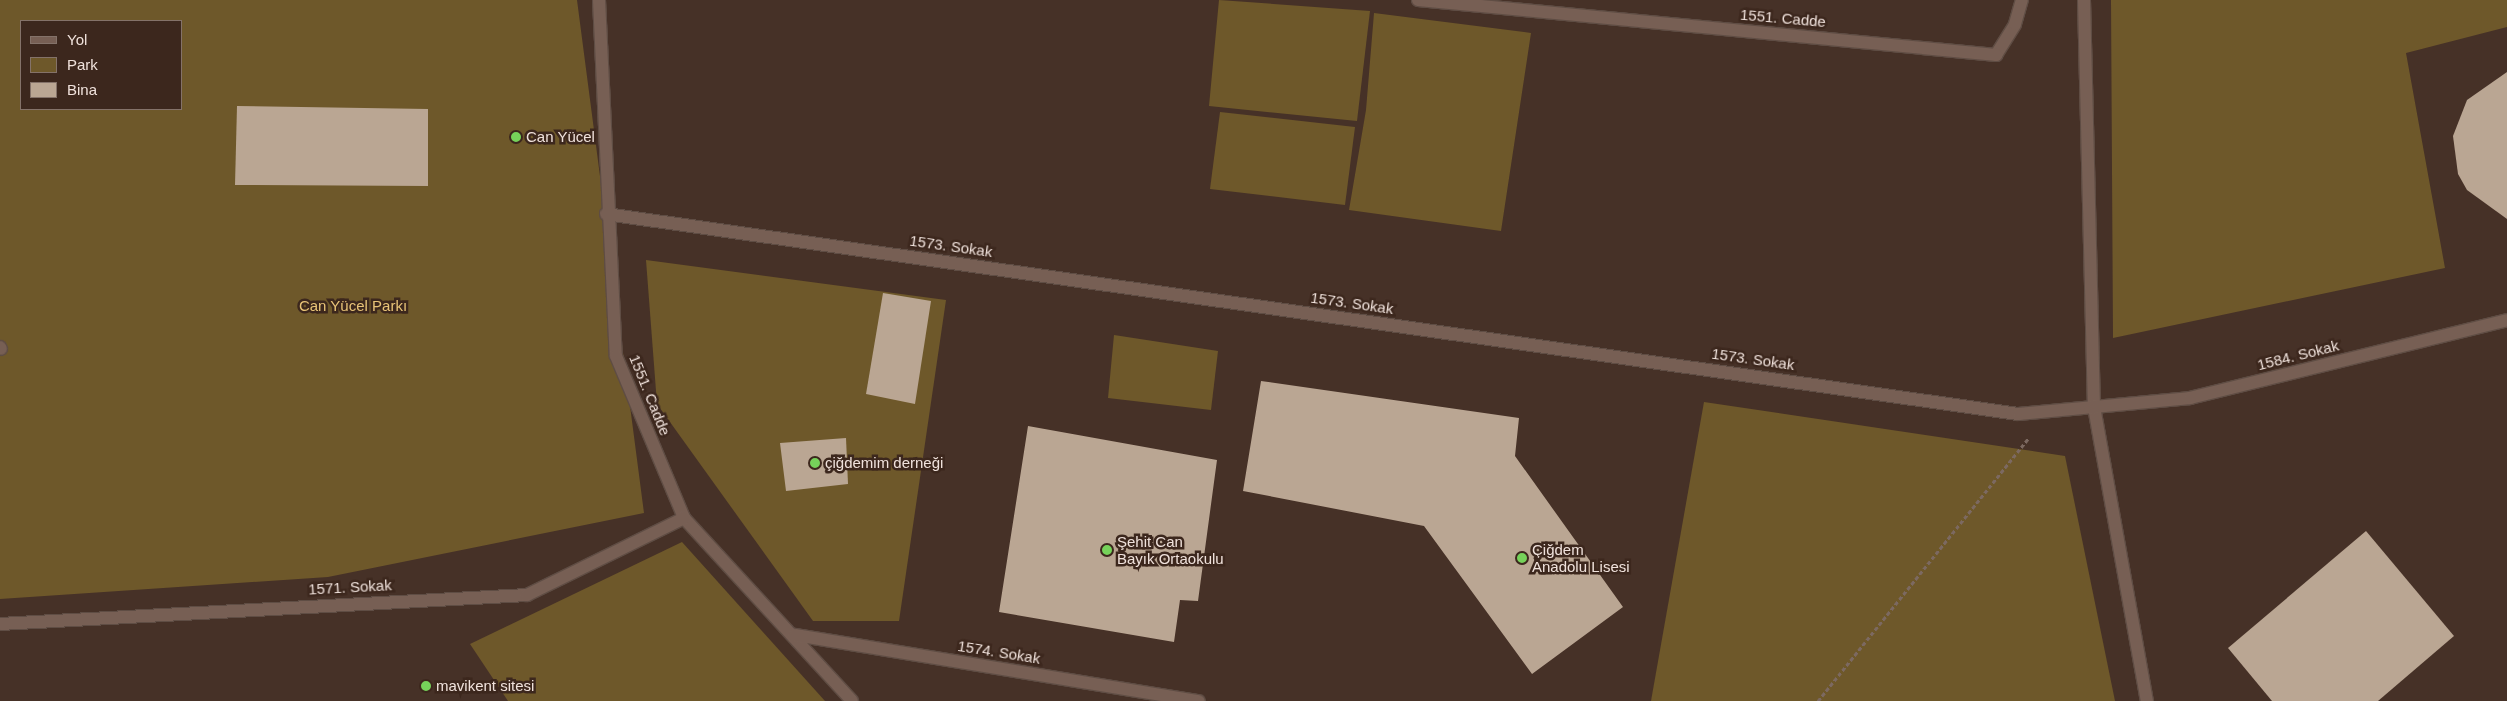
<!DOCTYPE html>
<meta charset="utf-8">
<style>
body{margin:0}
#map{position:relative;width:2507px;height:701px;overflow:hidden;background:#463127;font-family:Helvetica,sans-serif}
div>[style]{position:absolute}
.green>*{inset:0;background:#6e582a}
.building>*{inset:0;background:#baa693}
.path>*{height:3px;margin-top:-1.5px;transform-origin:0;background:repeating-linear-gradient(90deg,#7c6961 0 4px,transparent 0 6.5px)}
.roads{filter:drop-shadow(1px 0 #5f4d44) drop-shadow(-1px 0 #5f4d44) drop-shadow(0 1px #5f4d44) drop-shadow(0 -1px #5f4d44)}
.lane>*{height:12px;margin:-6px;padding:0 6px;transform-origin:6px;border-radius:6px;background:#775f54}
.street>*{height:12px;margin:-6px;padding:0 6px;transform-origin:6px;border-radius:6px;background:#775f54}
.dots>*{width:14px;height:14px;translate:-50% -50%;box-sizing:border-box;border:2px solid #3c271d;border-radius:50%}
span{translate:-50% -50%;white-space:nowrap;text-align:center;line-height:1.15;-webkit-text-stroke:5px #3c271d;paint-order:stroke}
.street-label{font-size:15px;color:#f0e2dc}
.poi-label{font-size:15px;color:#f0e2dc}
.left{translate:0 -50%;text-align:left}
.park-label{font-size:15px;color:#e8c377}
.legend{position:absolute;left:20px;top:20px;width:162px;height:90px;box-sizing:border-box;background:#3c271d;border:1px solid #847269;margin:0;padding:6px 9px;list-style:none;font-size:15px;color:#f0e2dc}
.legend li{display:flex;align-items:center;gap:10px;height:25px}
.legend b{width:25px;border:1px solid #847269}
</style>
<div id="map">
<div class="green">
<i style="clip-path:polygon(evenodd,0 0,577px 0,644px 513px,328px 577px,0 599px,0 0,21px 21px,181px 21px,181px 109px,21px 109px,21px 21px)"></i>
<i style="clip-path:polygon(1219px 0,1370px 11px,1357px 121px,1209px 106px)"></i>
<i style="clip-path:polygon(2111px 0,2507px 0,2507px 27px,2406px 53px,2445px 268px,2113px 338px)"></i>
<i style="clip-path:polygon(1374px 13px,1531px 33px,1501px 231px,1349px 210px,1366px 110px)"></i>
<i style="clip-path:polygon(1220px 112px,1355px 127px,1345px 205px,1210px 189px)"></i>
<i style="clip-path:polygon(646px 260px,946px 300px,899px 621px,813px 621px,657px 404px)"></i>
<i style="clip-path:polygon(1114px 335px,1218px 351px,1211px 410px,1108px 398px)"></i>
<i style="clip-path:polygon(1704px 402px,2065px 456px,2115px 701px,1651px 701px)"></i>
<i style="clip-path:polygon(682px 542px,825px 701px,508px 701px,470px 644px)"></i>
</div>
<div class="building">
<i style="clip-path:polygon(2507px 72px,2507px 219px,2467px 190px,2458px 174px,2453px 136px,2467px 100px)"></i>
<i style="clip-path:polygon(237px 106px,428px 109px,428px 186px,235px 185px)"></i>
<i style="clip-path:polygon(883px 293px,931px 301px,915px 404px,866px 394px)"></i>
<i style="clip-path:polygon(1261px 381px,1519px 418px,1515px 456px,1623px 607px,1532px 674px,1424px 526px,1243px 491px)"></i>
<i style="clip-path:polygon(1028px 426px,1217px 460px,1198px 601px,1180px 600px,1174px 642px,999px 612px)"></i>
<i style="clip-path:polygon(846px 438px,848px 484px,786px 491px,780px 443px)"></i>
<i style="clip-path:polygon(2366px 531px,2454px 636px,2378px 701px,2272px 701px,2228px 648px)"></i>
</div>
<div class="path">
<i style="left:1818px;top:701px;width:336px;rotate:-51.3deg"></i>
</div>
<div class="roads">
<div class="lane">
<i style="left:1996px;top:55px;width:36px;rotate:-58deg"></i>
<i style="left:2015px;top:24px;width:25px;rotate:-74deg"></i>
<i style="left:0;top:347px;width:2px;rotate:63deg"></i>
</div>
<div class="street">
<i style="left:599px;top:0;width:356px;rotate:87.3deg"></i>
<i style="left:616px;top:356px;width:176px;rotate:67.2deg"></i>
<i style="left:684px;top:518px;width:248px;rotate:47.4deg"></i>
<i style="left:1418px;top:0;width:581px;rotate:5.44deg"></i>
<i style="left:2084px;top:0;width:407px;rotate:88.6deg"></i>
<i style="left:2094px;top:407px;width:299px;rotate:79.8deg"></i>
<i style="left:606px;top:214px;width:1427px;rotate:8.06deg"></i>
<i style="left:2019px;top:414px;width:172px;rotate:-5.3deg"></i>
<i style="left:2190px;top:398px;width:326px;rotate:-13.8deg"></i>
<i style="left:0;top:624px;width:528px;rotate:-3.15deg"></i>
<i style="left:527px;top:595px;width:175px;rotate:-26.1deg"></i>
<i style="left:795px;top:635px;width:409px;rotate:9.3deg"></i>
</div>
</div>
<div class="dots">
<i style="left:516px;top:137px;background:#76d25a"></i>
<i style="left:815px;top:463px;background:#76d25a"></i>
<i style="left:1107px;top:550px;background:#76d25a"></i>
<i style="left:1522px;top:558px;background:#76d25a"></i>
<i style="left:426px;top:686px;background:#76d25a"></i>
</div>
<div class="street-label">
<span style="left:1783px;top:18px;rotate:5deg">1551. Cadde</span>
<span style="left:951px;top:246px;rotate:8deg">1573. Sokak</span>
<span style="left:1352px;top:303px;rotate:8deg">1573. Sokak</span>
<span style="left:2298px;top:355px;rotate:-14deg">1584. Sokak</span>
<span style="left:1753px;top:359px;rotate:8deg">1573. Sokak</span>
<span style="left:650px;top:395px;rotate:68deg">1551. Cadde</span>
<span style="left:350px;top:587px;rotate:-3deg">1571. Sokak</span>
<span style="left:999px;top:652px;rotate:9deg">1574. Sokak</span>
</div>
<div class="poi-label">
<span class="left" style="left:526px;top:137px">Can Yücel</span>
<span class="left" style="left:825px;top:463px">çiğdemim derneği</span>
<span class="left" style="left:1117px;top:550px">Şehit Can<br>Bayık Ortaokulu</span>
<span class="left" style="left:1532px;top:558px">Çiğdem<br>Anadolu Lisesi</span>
<span class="left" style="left:436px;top:686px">mavikent sitesi</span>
</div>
<div class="park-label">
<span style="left:353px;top:306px">Can Yücel Parkı</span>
</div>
<ul class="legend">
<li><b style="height:6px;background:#775f54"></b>Yol</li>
<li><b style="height:14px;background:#6e582a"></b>Park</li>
<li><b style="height:14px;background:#baa693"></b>Bina</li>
</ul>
</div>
